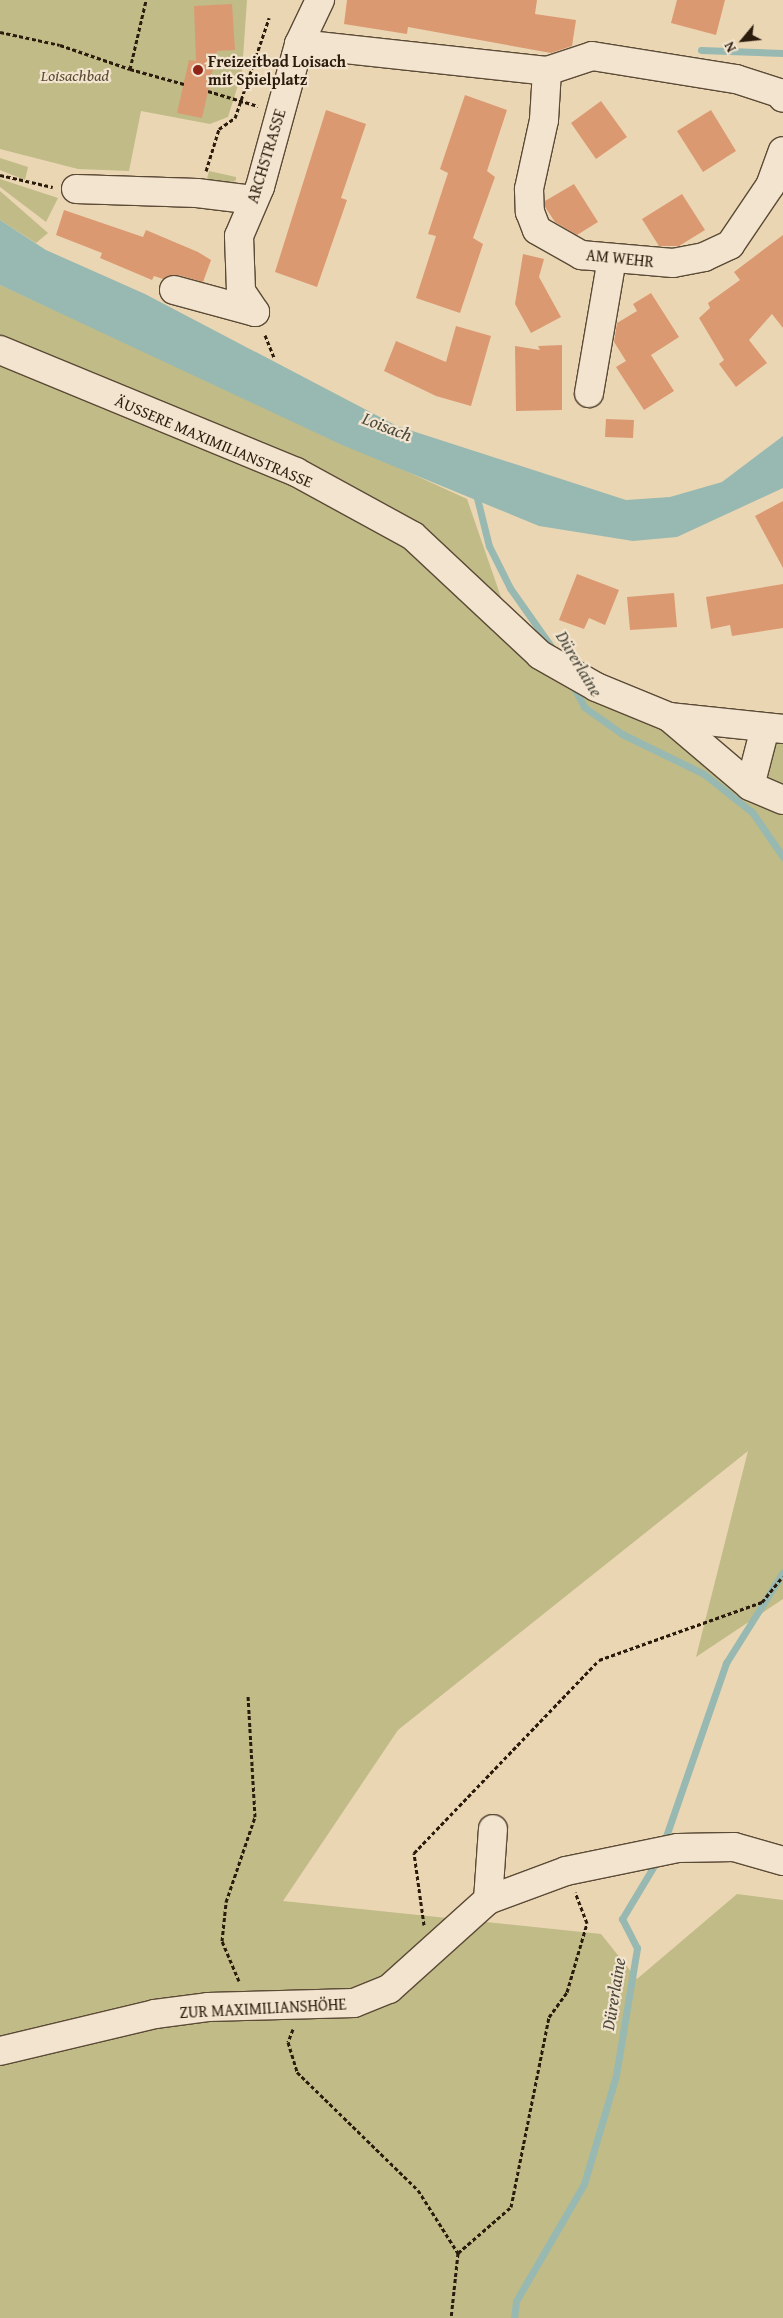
<!DOCTYPE html>
<meta charset="utf-8">
<style>
body{margin:0}
#map{position:relative;width:783px;height:2318px;overflow:hidden;background:#ebd6b4;font-family:"Gentium Book Plus",serif}
div>[style]{position:absolute}
.green>*{inset:0;background:#c0bb87}
.water>*{inset:0;background:#98b9b1}
.stream>*{height:7px;margin:-3.5px;padding:0 3.5px;transform-origin:3.5px;border-radius:3.5px;background:#98b9b1}
.building>*{inset:0;background:#db9972}
.path>*{height:3px;margin-top:-1.5px;transform-origin:0;background:repeating-linear-gradient(90deg,#2b1b0c 0 4px,transparent 0 6.5px)}
.roads{filter:drop-shadow(1px 0 #5b4a36) drop-shadow(-1px 0 #5b4a36) drop-shadow(0 1px #5b4a36) drop-shadow(0 -1px #5b4a36)}
.minor>*{height:28px;margin:-14px;padding:0 14px;transform-origin:14px;border-radius:14px;background:#f2e4ce}
.dots>*{width:14px;height:14px;translate:-50% -50%;box-sizing:border-box;border:2px solid #f2e4ce;border-radius:50%}
span{translate:-50% -50%;white-space:nowrap;text-align:center;line-height:1.15;-webkit-text-stroke:4.5px #f2e4ce;paint-order:stroke}
.poi-label{font-size:16px;color:#2b1b0c;font-weight:700}
.left{translate:0 -50%;text-align:left}
.park-label{font-size:16px;color:#584b31;font-style:italic}
.street-label{font-size:16px;color:#2b1b0c}
.water-label{font-size:18px;color:#4c4a3e;font-style:italic}
.north{position:absolute;left:718px;top:15px;width:50px;height:50px;-webkit-text-stroke:4px #f2e4ce;paint-order:stroke;rotate:242deg;font-size:14px;font-weight:700;line-height:20px;text-align:center;color:#2b1b0c}
.north::after{content:'';display:block;margin:auto;width:18px;height:22px;background:#2b1b0c;clip-path:polygon(50% 0,100% 100%,50% 72%,0 100%)}
</style>
<div id="map">
<div class="green">
<i style="clip-path:polygon(0 0,247px 0,242px 72px,228px 117px,210px 124px,141px 111px,129px 171px,78px 169px,0 149px)"></i>
<i style="clip-path:polygon(0 158px,28px 167px,25px 180px,0 170px)"></i>
<i style="clip-path:polygon(209px 171px,236px 177px,236px 180px,228px 185px,206px 183px)"></i>
<i style="clip-path:polygon(0 179px,58px 198px,46px 222px,0 187px)"></i>
<i style="clip-path:polygon(0 191px,48px 233px,36px 243px,0 220px)"></i>
<i style="clip-path:polygon(0 285px,467px 499px,512px 629px,669px 717px,750px 785px,783px 729px,783px 1599px,696px 1657px,748px 1451px,398px 1730px,283px 1901px,601px 1934px,637px 1979px,737px 1894px,783px 1900px,783px 2318px,0 2318px)"></i>
</div>
<div class="water">
<i style="clip-path:polygon(0 220px,46px 250px,145px 294px,397px 426px,626px 500px,670px 497px,722px 482px,783px 436px,783px 488px,677px 537px,633px 541px,539px 526px,342px 445px,0 285px)"></i>
</div>
<div class="stream">
<i style="left:701px;top:50px;width:82px;rotate:2.1deg"></i>
<i style="left:476px;top:494px;width:54px;rotate:76deg"></i>
<i style="left:489px;top:546px;width:47px;rotate:63.4deg"></i>
<i style="left:510px;top:588px;width:78px;rotate:54.9deg"></i>
<i style="left:572px;top:684px;width:26px;rotate:62deg"></i>
<i style="left:584px;top:707px;width:47px;rotate:35.4deg"></i>
<i style="left:622px;top:734px;width:91px;rotate:26deg"></i>
<i style="left:704px;top:774px;width:61px;rotate:38.4deg"></i>
<i style="left:752px;top:812px;width:55px;rotate:55.4deg"></i>
<i style="left:663px;top:1845px;width:193px;rotate:-70.9deg"></i>
<i style="left:726px;top:1663px;width:107px;rotate:-57.9deg"></i>
<i style="left:514px;top:2318px;width:17px;rotate:-83deg"></i>
<i style="left:516px;top:2301px;width:135px;rotate:-59.8deg"></i>
<i style="left:584px;top:2184px;width:114px;rotate:-73.6deg"></i>
<i style="left:616px;top:2075px;width:129px;rotate:-80.6deg"></i>
<i style="left:637px;top:1948px;width:33px;rotate:-117deg"></i>
<i style="left:622px;top:1919px;width:70px;rotate:-59deg"></i>
</div>
<div class="building">
<i style="clip-path:polygon(347px 0,537px 0,535px 14px,576px 20px,572px 46px,551px 53px,408px 27px,407px 34px,344px 24px)"></i>
<i style="clip-path:polygon(677px 0,725px 0,716px 35px,671px 23px)"></i>
<i style="clip-path:polygon(232px 4px,235px 50px,217px 51px,202px 118px,177px 113px,189px 60px,196px 61px,194px 6px)"></i>
<i style="clip-path:polygon(465px 95px,507px 110px,487px 171px,495px 177px,473px 238px,483px 244px,460px 313px,416px 298px,436px 236px,428px 234px,448px 173px,440px 169px)"></i>
<i style="clip-path:polygon(601px 101px,627px 137px,596px 159px,571px 123px)"></i>
<i style="clip-path:polygon(326px 110px,366px 124px,341px 198px,347px 200px,317px 287px,275px 272px)"></i>
<i style="clip-path:polygon(711px 110px,736px 151px,703px 172px,677px 131px)"></i>
<i style="clip-path:polygon(574px 184px,598px 222px,577px 235px,555px 222px,545px 207px,545px 201px)"></i>
<i style="clip-path:polygon(682px 194px,705px 230px,679px 246px,659px 246px,642px 219px)"></i>
<i style="clip-path:polygon(64px 210px,143px 237px,146px 230px,198px 252px,211px 260px,203px 282px,178px 275px,163px 279px,154px 276px,152px 280px,100px 258px,102px 253px,56px 235px)"></i>
<i style="clip-path:polygon(783px 235px,783px 328px,772px 314px,749px 340px,767px 363px,736px 387px,719px 364px,724px 360px,699px 318px,710px 308px,708px 303px,740px 280px,734px 272px)"></i>
<i style="clip-path:polygon(523px 254px,544px 259px,539px 277px,561px 317px,531px 333px,515px 304px)"></i>
<i style="clip-path:polygon(651px 293px,679px 337px,651px 355px,674px 391px,644px 410px,616px 367px,626px 361px,614px 342px,617px 323px,637px 311px,633px 304px)"></i>
<i style="clip-path:polygon(456px 326px,491px 336px,471px 406px,436px 396px,384px 371px,396px 341px,446px 362px)"></i>
<i style="clip-path:polygon(562px 345px,562px 410px,516px 411px,515px 346px,540px 350px,538px 346px)"></i>
<i style="clip-path:polygon(606px 419px,634px 420px,633px 438px,605px 437px)"></i>
<i style="clip-path:polygon(783px 501px,783px 568px,755px 516px)"></i>
<i style="clip-path:polygon(577px 574px,619px 590px,605px 625px,589px 618px,584px 629px,559px 620px)"></i>
<i style="clip-path:polygon(783px 584px,783px 628px,732px 636px,730px 625px,711px 629px,706px 597px)"></i>
<i style="clip-path:polygon(674px 593px,677px 627px,630px 630px,627px 597px)"></i>
</div>
<div class="path">
<i style="left:0;top:32px;width:61px;rotate:12.2deg"></i>
<i style="left:60px;top:45px;width:74px;rotate:18.9deg"></i>
<i style="left:130px;top:69px;width:71px;rotate:-76.9deg"></i>
<i style="left:130px;top:69px;width:56px;rotate:15.5deg"></i>
<i style="left:208px;top:91px;width:52px;rotate:16.7deg"></i>
<i style="left:206px;top:171px;width:44px;rotate:-72.8deg"></i>
<i style="left:219px;top:129px;width:19px;rotate:-35deg"></i>
<i style="left:235px;top:118px;width:106px;rotate:-71.2deg"></i>
<i style="left:0;top:175px;width:54px;rotate:12.8deg"></i>
<i style="left:265px;top:335px;width:24px;rotate:68deg"></i>
<i style="left:424px;top:1925px;width:73px;rotate:-97.9deg"></i>
<i style="left:414px;top:1853px;width:267px;rotate:-46.2deg"></i>
<i style="left:599px;top:1660px;width:173px;rotate:-19.6deg"></i>
<i style="left:762px;top:1602px;width:33px;rotate:-51deg"></i>
<i style="left:239px;top:1981px;width:43px;rotate:-113deg"></i>
<i style="left:222px;top:1941px;width:39px;rotate:-84deg"></i>
<i style="left:226px;top:1902px;width:90px;rotate:-71.2deg"></i>
<i style="left:255px;top:1817px;width:121px;rotate:-93.3deg"></i>
<i style="left:293px;top:2029px;width:14px;rotate:111deg"></i>
<i style="left:288px;top:2042px;width:31px;rotate:73deg"></i>
<i style="left:297px;top:2072px;width:169px;rotate:44.3deg"></i>
<i style="left:418px;top:2190px;width:75px;rotate:57.6deg"></i>
<i style="left:458px;top:2253px;width:65px;rotate:96.1deg"></i>
<i style="left:458px;top:2253px;width:70px;rotate:-41deg"></i>
<i style="left:511px;top:2207px;width:194px;rotate:-78.7deg"></i>
<i style="left:549px;top:2017px;width:31px;rotate:-54deg"></i>
<i style="left:567px;top:1992px;width:72px;rotate:-73.8deg"></i>
<i style="left:587px;top:1923px;width:33px;rotate:-111deg"></i>
</div>
<div class="roads">
<div class="minor">
<i style="left:299px;top:44px;width:249px;rotate:6.2deg"></i>
<i style="left:547px;top:71px;width:47px;rotate:-18.4deg"></i>
<i style="left:592px;top:56px;width:146px;rotate:9.1deg"></i>
<i style="left:736px;top:79px;width:45px;rotate:18deg"></i>
<i style="left:779px;top:93px;width:6px;rotate:51deg"></i>
<i style="left:547px;top:71px;width:49px;rotate:93.5deg"></i>
<i style="left:544px;top:120px;width:71px;rotate:102.3deg"></i>
<i style="left:529px;top:189px;width:23px;rotate:88deg"></i>
<i style="left:530px;top:212px;width:19px;rotate:69deg"></i>
<i style="left:537px;top:230px;width:51px;rotate:29.6deg"></i>
<i style="left:581px;top:255px;width:92px;rotate:5deg"></i>
<i style="left:673px;top:263px;width:32px;rotate:-11deg"></i>
<i style="left:704px;top:257px;width:29px;rotate:-25deg"></i>
<i style="left:730px;top:245px;width:71px;rotate:-55.9deg"></i>
<i style="left:770px;top:186px;width:37px;rotate:-70deg"></i>
<i style="left:76px;top:189px;width:121px;rotate:1.9deg"></i>
<i style="left:197px;top:193px;width:56px;rotate:7.1deg"></i>
<i style="left:174px;top:290px;width:84px;rotate:15.2deg"></i>
<i style="left:255px;top:312px;width:25px;rotate:-124deg"></i>
<i style="left:241px;top:291px;width:55px;rotate:-92.1deg"></i>
<i style="left:239px;top:236px;width:53px;rotate:-66.8deg"></i>
<i style="left:260px;top:187px;width:148px;rotate:-74.7deg"></i>
<i style="left:299px;top:44px;width:49px;rotate:-64.5deg"></i>
<i style="left:0;top:350px;width:320px;rotate:22.4deg"></i>
<i style="left:296px;top:472px;width:133px;rotate:28.7deg"></i>
<i style="left:413px;top:536px;width:174px;rotate:43.1deg"></i>
<i style="left:540px;top:655px;width:64px;rotate:29.7deg"></i>
<i style="left:596px;top:687px;width:79px;rotate:22.3deg"></i>
<i style="left:669px;top:717px;width:115px;rotate:6deg"></i>
<i style="left:589px;top:393px;width:136px;rotate:-80.3deg"></i>
<i style="left:669px;top:717px;width:106px;rotate:40.4deg"></i>
<i style="left:750px;top:786px;width:36px;rotate:23deg"></i>
<i style="left:750px;top:786px;width:60px;rotate:-75.5deg"></i>
<i style="left:488px;top:1900px;width:71px;rotate:-86deg"></i>
<i style="left:0;top:2051px;width:159px;rotate:-13.4deg"></i>
<i style="left:155px;top:2014px;width:53px;rotate:-7.5deg"></i>
<i style="left:208px;top:2007px;width:146px;rotate:-1.6deg"></i>
<i style="left:354px;top:2003px;width:38px;rotate:-22deg"></i>
<i style="left:389px;top:1989px;width:133px;rotate:-42deg"></i>
<i style="left:488px;top:1900px;width:83px;rotate:-20.4deg"></i>
<i style="left:566px;top:1871px;width:114px;rotate:-11.6deg"></i>
<i style="left:678px;top:1848px;width:56px;rotate:-1deg"></i>
<i style="left:734px;top:1847px;width:51px;rotate:15.9deg"></i>
</div>
</div>
<div class="dots">
<i style="left:198px;top:70px;background:#8f2418"></i>
</div>
<div class="poi-label">
<span class="left" style="left:208px;top:70px">Freizeitbad Loisach<br>mit Spielplatz</span>
</div>
<div class="park-label">
<span style="left:75px;top:75px">Loisachbad</span>
</div>
<div class="street-label">
<span style="left:266px;top:156px;rotate:-73deg">ARCHSTRASSE</span>
<span style="left:620px;top:258px;rotate:6deg">AM WEHR</span>
<span style="left:214px;top:441px;rotate:23deg">ÄUSSERE MAXIMILIANSTRASSE</span>
<span style="left:263px;top:2008px;rotate:-3deg">ZUR MAXIMILIANSHÖHE</span>
</div>
<div class="water-label">
<span style="left:387px;top:427px;rotate:21deg">Loisach</span>
<span style="left:579px;top:664px;rotate:59deg">Dürerlaine</span>
<span style="left:614px;top:1994px;rotate:-81deg">Dürerlaine</span>
</div>
<div class="north">N</div>
</div>
